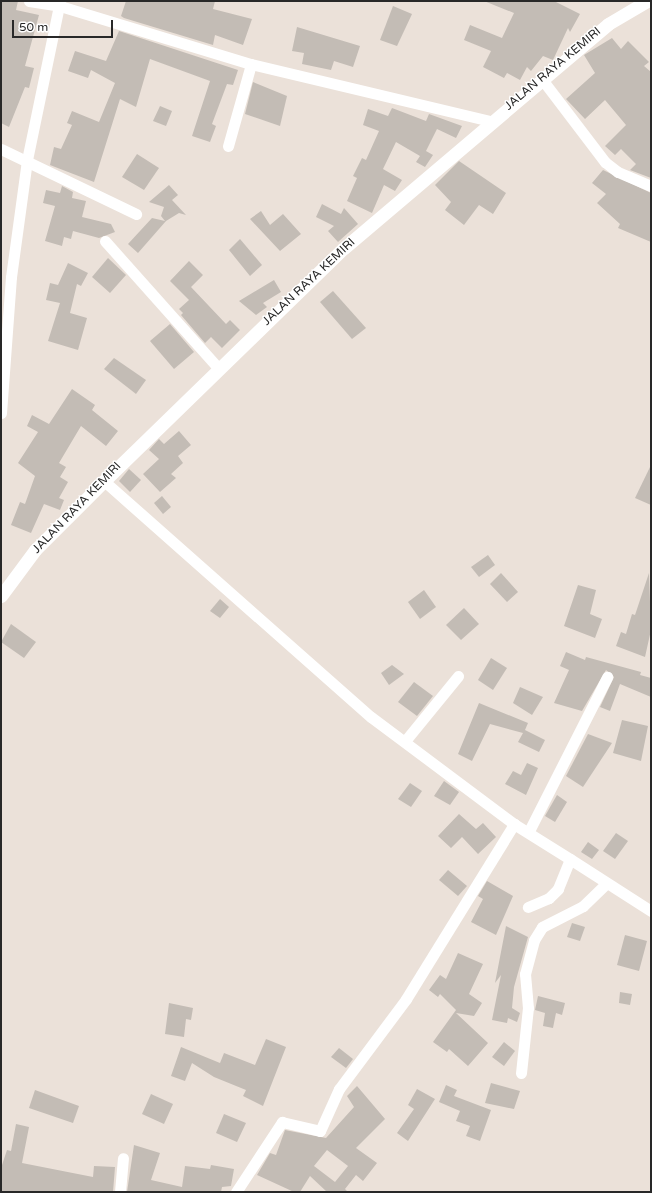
<!DOCTYPE html>
<style>
body{margin:0}
#map{position:relative;width:652px;height:1193px;overflow:hidden;background:#ebe1d9;font-family:"Varela Round",sans-serif}
div>[style]{position:absolute}
.building>*{inset:0;background:#c3bcb5}
.minor>*{height:11px;margin:-5.5px;padding:0 5.5px;transform-origin:5.5px;border-radius:5.5px;background:#fff}
.tertiary>*{height:13px;margin:-6.5px;padding:0 6.5px;transform-origin:6.5px;border-radius:6.5px;background:#fff}
span{translate:-50% -50%;white-space:nowrap;text-align:center;line-height:1.15;-webkit-text-stroke:3px #fff;paint-order:stroke}
.street-label{font-size:12px;color:#282828}
.frame{position:absolute;inset:0;border:2px solid #282828;pointer-events:none}
.scale{position:absolute;left:12px;top:20px;width:101px;height:18px;box-sizing:border-box;border:2px solid #282828;border-top:0;padding-left:5px;font-size:12px;line-height:14px;white-space:nowrap;color:#282828;-webkit-text-stroke:3px #fff;paint-order:stroke}
</style>
<div id="map">
<div class="building">
<i style="clip-path:polygon(1px 1px,18px 1px,16px 10px,39px 15px,25px 66px,34px 68px,29px 88px,25px 87px,9px 127px,1px 123px)"></i>
<i style="clip-path:polygon(126px 1px,215px 1px,213px 9px,252px 19px,243px 45px,215px 35px,213px 45px,124px 18px,121px 16px)"></i>
<i style="clip-path:polygon(484px 1px,554px 1px,580px 14px,570px 32px,568px 28px,553px 60px,543px 56px,531px 71px,527px 67px,520px 80px,507px 73px,504px 78px,483px 67px,491px 51px,464px 40px,470px 25px,502px 38px,514px 13px)"></i>
<i style="clip-path:polygon(393px 6px,412px 14px,397px 46px,380px 40px)"></i>
<i style="clip-path:polygon(297px 27px,360px 46px,353px 67px,334px 61px,331px 70px,302px 64px,304px 53px,292px 51px)"></i>
<i style="clip-path:polygon(119px 31px,238px 70px,233px 85px,227px 84px,212px 124px,216px 126px,210px 142px,192px 136px,210px 81px,150px 59px,136px 107px,120px 99px,94px 182px,50px 165px,54px 147px,61px 149px,72px 125px,67px 123px,72px 111px,99px 122px,115px 83px,91px 70px,88px 78px,68px 71px,75px 51px,106px 61px)"></i>
<i style="clip-path:polygon(612px 38px,621px 49px,628px 41px,649px 62px,644px 66px,651px 72px,651px 178px,630px 170px,636px 164px,621px 149px,615px 155px,605px 146px,626px 125px,605px 100px,585px 119px,566px 99px,595px 73px,584px 55px)"></i>
<i style="clip-path:polygon(253px 82px,287px 96px,280px 126px,245px 114px)"></i>
<i style="clip-path:polygon(160px 106px,172px 111px,166px 126px,153px 121px)"></i>
<i style="clip-path:polygon(392px 108px,426px 121px,429px 114px,462px 126px,456px 138px,437px 129px,426px 151px,433px 155px,425px 167px,416px 162px,420px 156px,396px 142px,383px 169px,402px 180px,395px 191px,384px 185px,372px 213px,347px 201px,357px 178px,353px 176px,362px 158px,366px 160px,379px 131px,363px 125px,368px 109px,388px 116px)"></i>
<i style="clip-path:polygon(137px 154px,159px 168px,144px 190px,122px 177px)"></i>
<i style="clip-path:polygon(459px 161px,506px 193px,493px 214px,479px 205px,464px 225px,445px 210px,451px 202px,435px 185px)"></i>
<i style="clip-path:polygon(603px 170px,651px 193px,651px 242px,618px 228px,620px 224px,597px 203px,606px 194px,592px 183px)"></i>
<i style="clip-path:polygon(169px 185px,178px 195px,172px 200px,186px 215px,179px 213px,166px 221px,138px 253px,128px 244px,152px 218px,165px 221px,161px 216px,164px 207px,149px 202px)"></i>
<i style="clip-path:polygon(62px 186px,73px 192px,72px 198px,86px 201px,82px 217px,111px 224px,115px 232px,99px 238px,73px 231px,71px 239px,64px 237px,62px 246px,45px 241px,55px 206px,43px 203px,46px 190px,60px 193px)"></i>
<i style="clip-path:polygon(322px 204px,341px 214px,344px 208px,358px 224px,338px 242px,328px 231px,334px 226px,316px 217px)"></i>
<i style="clip-path:polygon(261px 211px,270px 225px,283px 214px,301px 234px,280px 251px,250px 219px)"></i>
<i style="clip-path:polygon(240px 239px,262px 265px,250px 276px,229px 250px)"></i>
<i style="clip-path:polygon(108px 258px,126px 275px,110px 293px,92px 277px)"></i>
<i style="clip-path:polygon(189px 261px,203px 275px,191px 287px,226px 324px,230px 320px,240px 330px,222px 348px,211px 337px,205px 343px,181px 315px,183px 313px,179px 309px,189px 300px,170px 281px)"></i>
<i style="clip-path:polygon(68px 263px,88px 273px,81px 286px,77px 284px,70px 313px,87px 318px,78px 350px,48px 341px,60px 303px,46px 300px,50px 283px,58px 285px)"></i>
<i style="clip-path:polygon(274px 280px,281px 292px,263px 303px,267px 307px,256px 315px,239px 301px)"></i>
<i style="clip-path:polygon(333px 291px,366px 328px,352px 339px,320px 302px)"></i>
<i style="clip-path:polygon(170px 324px,194px 352px,174px 369px,150px 341px)"></i>
<i style="clip-path:polygon(114px 358px,146px 380px,136px 394px,104px 369px)"></i>
<i style="clip-path:polygon(72px 389px,95px 405px,92px 410px,118px 431px,106px 446px,81px 426px,59px 463px,66px 467px,60px 477px,68px 482px,59px 498px,64px 500px,60px 510px,44px 504px,31px 533px,11px 525px,20px 502px,25px 504px,35px 476px,18px 463px,38px 432px,27px 426px,32px 415px,49px 424px)"></i>
<i style="clip-path:polygon(179px 431px,191px 445px,178px 456px,183px 463px,171px 474px,176px 478px,160px 492px,143px 474px,159px 459px,149px 450px,159px 439px,164px 444px)"></i>
<i style="clip-path:polygon(651px 465px,651px 505px,635px 498px)"></i>
<i style="clip-path:polygon(129px 469px,141px 480px,130px 492px,119px 481px)"></i>
<i style="clip-path:polygon(162px 496px,171px 507px,163px 514px,154px 503px)"></i>
<i style="clip-path:polygon(488px 555px,495px 565px,479px 577px,471px 567px)"></i>
<i style="clip-path:polygon(501px 573px,518px 592px,507px 602px,490px 584px)"></i>
<i style="clip-path:polygon(649px 573px,651px 630px,645px 657px,616px 646px,621px 632px,626px 634px,632px 614px,635px 615px)"></i>
<i style="clip-path:polygon(578px 585px,596px 590px,590px 614px,602px 619px,595px 638px,564px 626px)"></i>
<i style="clip-path:polygon(424px 590px,436px 607px,420px 619px,408px 602px)"></i>
<i style="clip-path:polygon(220px 599px,229px 607px,220px 618px,210px 611px)"></i>
<i style="clip-path:polygon(464px 608px,479px 624px,461px 640px,446px 625px)"></i>
<i style="clip-path:polygon(11px 624px,36px 642px,24px 658px,1px 642px)"></i>
<i style="clip-path:polygon(566px 652px,585px 660px,586px 657px,641px 672px,640px 675px,651px 678px,651px 697px,620px 684px,610px 711px,600px 707px,614px 677px,606px 670px,582px 711px,554px 703px,569px 670px,560px 666px)"></i>
<i style="clip-path:polygon(491px 658px,507px 668px,493px 690px,478px 680px)"></i>
<i style="clip-path:polygon(392px 665px,404px 674px,389px 685px,381px 673px)"></i>
<i style="clip-path:polygon(414px 682px,433px 696px,417px 716px,398px 702px)"></i>
<i style="clip-path:polygon(520px 687px,543px 697px,532px 715px,513px 703px)"></i>
<i style="clip-path:polygon(479px 703px,528px 723px,525px 730px,545px 740px,539px 752px,518px 742px,523px 733px,490px 724px,472px 761px,458px 754px)"></i>
<i style="clip-path:polygon(622px 720px,648px 726px,641px 761px,613px 753px)"></i>
<i style="clip-path:polygon(588px 734px,612px 743px,583px 787px,566px 776px)"></i>
<i style="clip-path:polygon(527px 763px,538px 768px,526px 795px,505px 784px,513px 771px,521px 775px)"></i>
<i style="clip-path:polygon(444px 781px,459px 792px,450px 805px,434px 796px)"></i>
<i style="clip-path:polygon(410px 783px,422px 791px,411px 807px,398px 799px)"></i>
<i style="clip-path:polygon(557px 795px,567px 802px,555px 822px,545px 816px)"></i>
<i style="clip-path:polygon(459px 814px,476px 829px,483px 823px,496px 837px,478px 854px,462px 837px,451px 848px,438px 836px)"></i>
<i style="clip-path:polygon(616px 833px,628px 841px,615px 859px,603px 851px)"></i>
<i style="clip-path:polygon(588px 842px,599px 850px,592px 859px,581px 852px)"></i>
<i style="clip-path:polygon(448px 870px,467px 886px,458px 896px,439px 880px)"></i>
<i style="clip-path:polygon(487px 881px,513px 896px,496px 935px,471px 922px,483px 899px,478px 896px)"></i>
<i style="clip-path:polygon(572px 923px,585px 927px,580px 941px,567px 937px)"></i>
<i style="clip-path:polygon(506px 926px,528px 937px,514px 987px,512px 1008px,520px 1013px,517px 1022px,508px 1018px,507px 1023px,492px 1020px,501px 975px,495px 983px)"></i>
<i style="clip-path:polygon(625px 935px,647px 941px,639px 971px,617px 965px)"></i>
<i style="clip-path:polygon(458px 953px,483px 964px,469px 994px,482px 1003px,474px 1016px,456px 1013px,488px 1043px,468px 1066px,449px 1049px,447px 1052px,433px 1042px,456px 1010px,440px 994px,438px 997px,429px 990px,440px 975px,446px 979px)"></i>
<i style="clip-path:polygon(620px 992px,632px 994px,630px 1005px,619px 1003px)"></i>
<i style="clip-path:polygon(538px 996px,565px 1003px,562px 1015px,556px 1013px,553px 1028px,543px 1026px,545px 1013px,535px 1010px)"></i>
<i style="clip-path:polygon(169px 1003px,193px 1008px,191px 1020px,186px 1019px,184px 1037px,165px 1034px)"></i>
<i style="clip-path:polygon(266px 1039px,286px 1047px,263px 1106px,243px 1096px,246px 1090px,214px 1077px,192px 1063px,185px 1081px,171px 1076px,181px 1047px,220px 1063px,224px 1053px,255px 1065px)"></i>
<i style="clip-path:polygon(504px 1042px,515px 1051px,504px 1066px,492px 1057px)"></i>
<i style="clip-path:polygon(339px 1048px,353px 1059px,346px 1068px,331px 1057px)"></i>
<i style="clip-path:polygon(491px 1083px,520px 1091px,514px 1109px,485px 1103px)"></i>
<i style="clip-path:polygon(446px 1085px,457px 1090px,454px 1096px,491px 1110px,480px 1141px,466px 1136px,470px 1126px,456px 1121px,460px 1111px,439px 1102px)"></i>
<i style="clip-path:polygon(evenodd,357px 1086px,385px 1119px,356px 1148px,377px 1163px,363px 1181px,356px 1175px,345px 1189px,348px 1192px,327px 1192px,310px 1176px,300px 1192px,294px 1192px,257px 1175px,270px 1153px,276px 1155px,285px 1130px,326px 1138px,354px 1107px,347px 1096px,357px 1086px,327px 1150px,348px 1166px,335px 1182px,314px 1166px,327px 1150px)"></i>
<i style="clip-path:polygon(417px 1089px,435px 1099px,408px 1141px,397px 1133px,414px 1109px,408px 1105px)"></i>
<i style="clip-path:polygon(35px 1090px,79px 1106px,73px 1123px,29px 1108px)"></i>
<i style="clip-path:polygon(151px 1094px,173px 1104px,164px 1124px,142px 1114px)"></i>
<i style="clip-path:polygon(224px 1114px,246px 1123px,237px 1142px,216px 1133px)"></i>
<i style="clip-path:polygon(16px 1124px,29px 1127px,22px 1163px,93px 1177px,94px 1166px,115px 1167px,113px 1192px,1px 1192px,1px 1168px,7px 1150px,11px 1151px)"></i>
<i style="clip-path:polygon(134px 1145px,160px 1153px,151px 1180px,182px 1187px,185px 1166px,210px 1169px,211px 1165px,234px 1169px,231px 1186px,222px 1187px,221px 1192px,127px 1192px)"></i>
</div>
<div class="minor">
<i style="left:29px;top:1px;width:31px;rotate:9deg"></i>
<i style="left:60px;top:6px;width:200px;rotate:16.9deg"></i>
<i style="left:251px;top:64px;width:247px;rotate:13.4deg"></i>
<i style="left:541px;top:78px;width:106px;rotate:52.7deg"></i>
<i style="left:605px;top:162px;width:16px;rotate:38deg"></i>
<i style="left:618px;top:172px;width:36px;rotate:23deg"></i>
<i style="left:228px;top:146px;width:85px;rotate:-74.3deg"></i>
<i style="left:1px;top:149px;width:150px;rotate:25.7deg"></i>
<i style="left:105px;top:241px;width:170px;rotate:48.3deg"></i>
<i style="left:1px;top:413px;width:136px;rotate:-85.8deg"></i>
<i style="left:11px;top:277px;width:118px;rotate:-82.2deg"></i>
<i style="left:27px;top:160px;width:162px;rotate:-78.3deg"></i>
<i style="left:104px;top:481px;width:356px;rotate:41.5deg"></i>
<i style="left:371px;top:717px;width:179px;rotate:36.8deg"></i>
<i style="left:514px;top:824px;width:66px;rotate:32deg"></i>
<i style="left:570px;top:859px;width:32px;rotate:112deg"></i>
<i style="left:558px;top:889px;width:13px;rotate:135deg"></i>
<i style="left:549px;top:898px;width:23px;rotate:157deg"></i>
<i style="left:405px;top:741px;width:84px;rotate:-50.8deg"></i>
<i style="left:529px;top:831px;width:173px;rotate:-63.1deg"></i>
<i style="left:570px;top:859px;width:96px;rotate:32.7deg"></i>
<i style="left:521px;top:1073px;width:65px;rotate:-83.9deg"></i>
<i style="left:528px;top:1008px;width:34px;rotate:-95deg"></i>
<i style="left:525px;top:974px;width:35px;rotate:-75deg"></i>
<i style="left:534px;top:940px;width:15px;rotate:-58deg"></i>
<i style="left:542px;top:927px;width:46px;rotate:-27.1deg"></i>
<i style="left:583px;top:906px;width:33px;rotate:-44deg"></i>
<i style="left:120px;top:1192px;width:34px;rotate:-85deg"></i>
<i style="left:236px;top:1192px;width:84px;rotate:-56.7deg"></i>
<i style="left:282px;top:1122px;width:39px;rotate:13deg"></i>
<i style="left:320px;top:1131px;width:46px;rotate:-65.7deg"></i>
<i style="left:339px;top:1089px;width:112px;rotate:-53.3deg"></i>
<i style="left:406px;top:999px;width:206px;rotate:-58.3deg"></i>
</div>
<div class="tertiary">
<i style="left:1px;top:596px;width:57px;rotate:-53.5deg"></i>
<i style="left:35px;top:550px;width:98px;rotate:-45deg"></i>
<i style="left:104px;top:481px;width:334px;rotate:-44.2deg"></i>
<i style="left:344px;top:248px;width:346px;rotate:-40.3deg"></i>
<i style="left:608px;top:24px;width:45px;rotate:-30.5deg"></i>
</div>
<div class="street-label">
<span style="left:553px;top:69px;rotate:-40deg">JALAN RAYA KEMIRI</span>
<span style="left:309px;top:282px;rotate:-43deg">JALAN RAYA KEMIRI</span>
<span style="left:77px;top:508px;rotate:-46deg">JALAN RAYA KEMIRI</span>
</div>
<div class="frame"></div>
<div class="scale">50 m</div>
</div>
